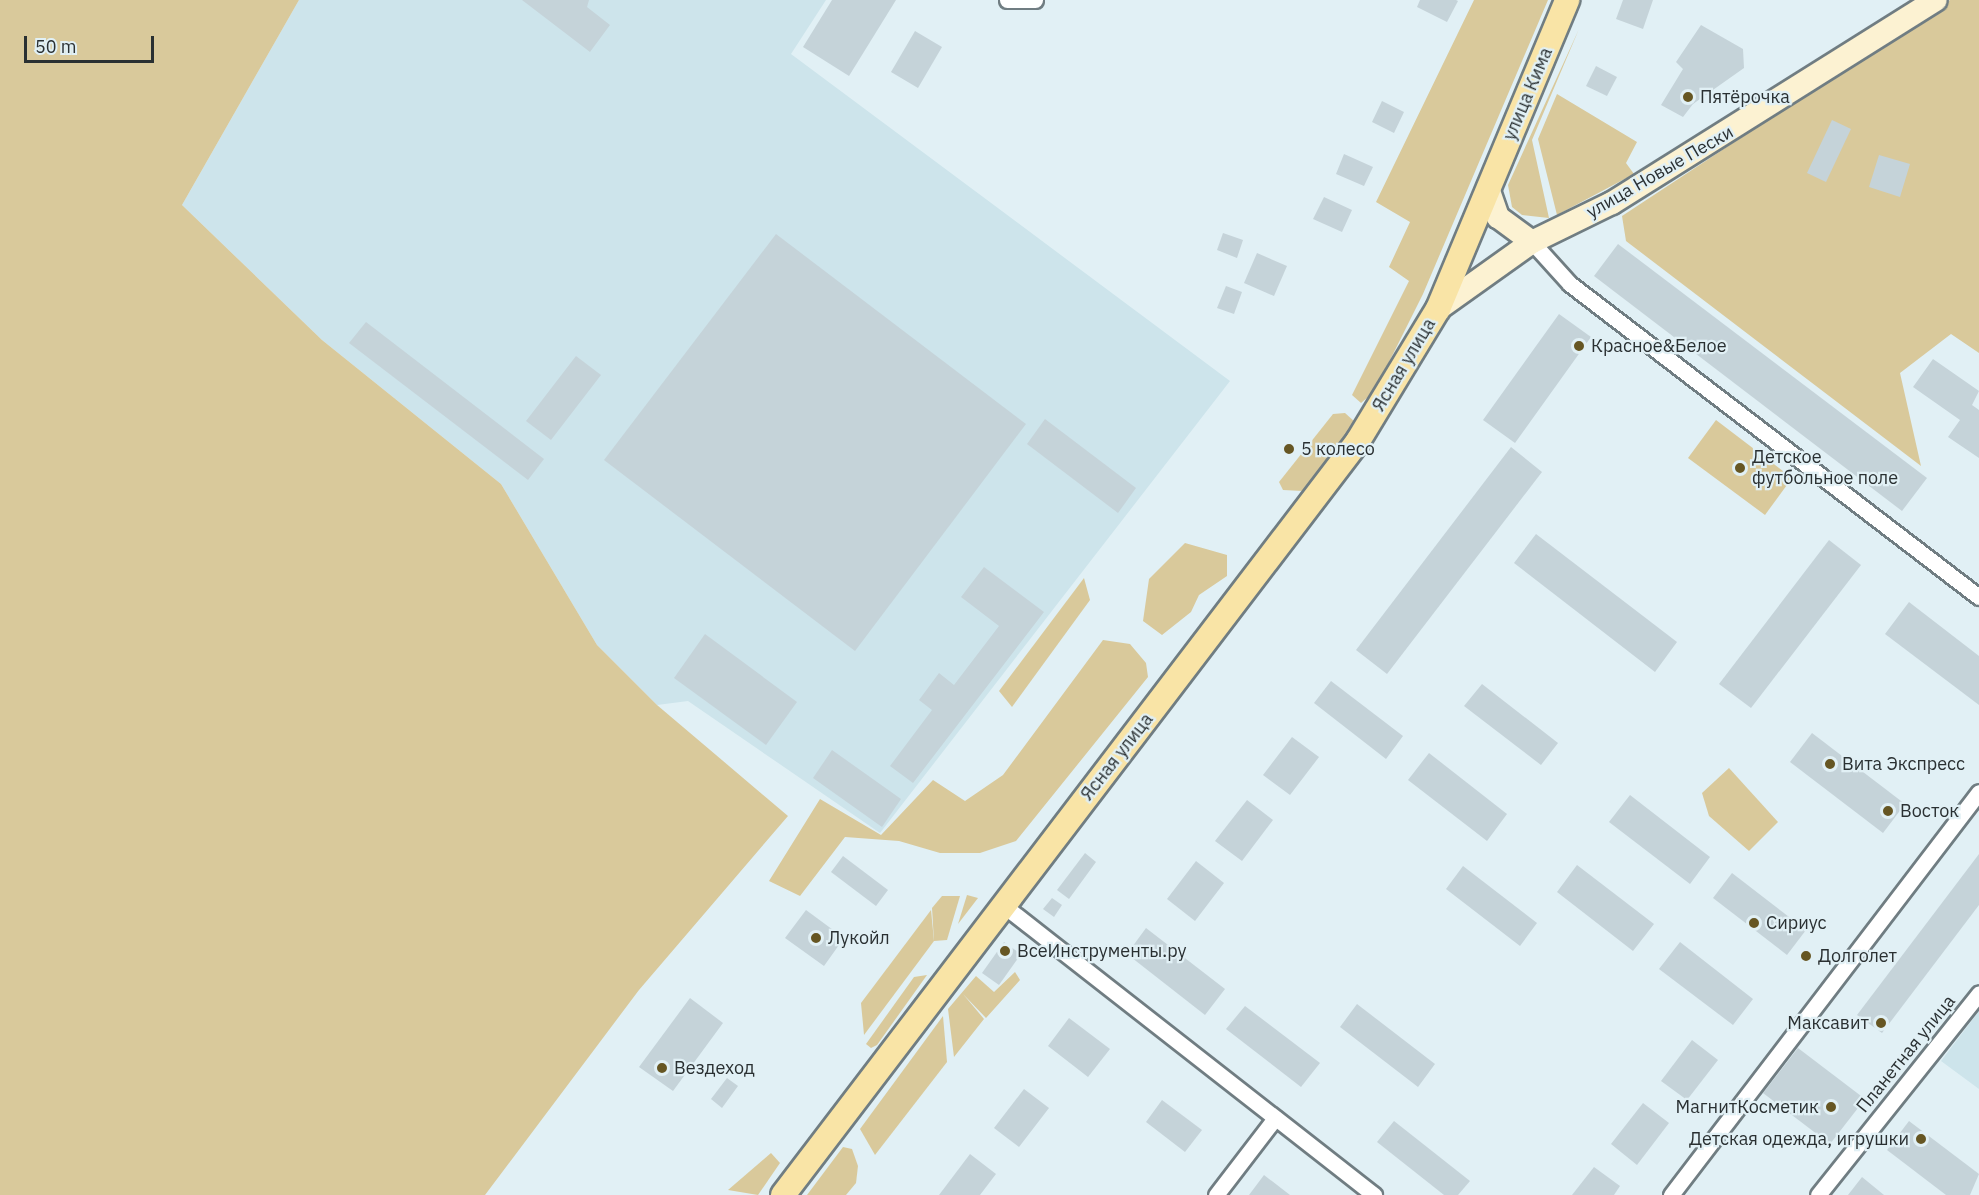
<!DOCTYPE html>
<meta charset="utf-8">
<style>
body{margin:0}
#map{position:relative;width:1979px;height:1195px;overflow:hidden;background:#e1f0f5;font-family:"IBM Plex Sans",sans-serif}
div>[style]{position:absolute}
.built>*{inset:0;background:#cde4eb}
.green>*{inset:0;background:#d9c99b}
.building>*{inset:0;background:#c5d3d9}
.roads{filter:drop-shadow(2px 0 #707d82) drop-shadow(-2px 0 #707d82) drop-shadow(0 2px #707d82) drop-shadow(0 -2px #707d82)}
.street>*{height:15px;margin:-7.5px;padding:0 7.5px;transform-origin:7.5px;border-radius:7.5px;background:#fff}
.secondary>*{height:22px;margin:-11px;padding:0 11px;transform-origin:11px;border-radius:11px;background:#fcf2d2}
.primary>*{height:24px;margin:-12px;padding:0 12px;transform-origin:12px;border-radius:12px;background:#f9e4a6}
.dots>*{width:16px;height:16px;translate:-50% -50%;box-sizing:border-box;border:3px solid #e1f0f5;border-radius:50%}
span{translate:-50% -50%;white-space:nowrap;text-align:center;line-height:1.15;-webkit-text-stroke:4.5px #e1f0f5;paint-order:stroke}
.street-label{font-size:18px;color:#2a3032}
.poi-label{font-size:18px;color:#2a3032}
.left{translate:0 -50%;text-align:left}
.right{translate:-100% -50%;text-align:right}
.scale{position:absolute;left:24px;top:36px;width:130px;height:27px;box-sizing:border-box;border:3px solid #2a3032;border-top:0;padding-left:8px;font-size:18px;line-height:21px;white-space:nowrap;color:#2a3032;-webkit-text-stroke:4px #e1f0f5;paint-order:stroke}
</style>
<div id="map">
<div class="built">
<i style="clip-path:polygon(299px 0,826px 0,791px 54px,1230px 381px,880px 833px,688px 701px,657px 705px,597px 645px,501px 484px,322px 340px,182px 205px)"></i>
<i style="clip-path:polygon(1979px 1011px,1979px 1089px,1941px 1061px)"></i>
</div>
<div class="green">
<i style="clip-path:polygon(0 0,299px 0,182px 205px,322px 340px,501px 484px,597px 645px,657px 705px,788px 816px,639px 990px,485px 1195px,0 1195px)"></i>
<i style="clip-path:polygon(1474px 0,1548px 0,1423px 294px,1374px 392px,1361px 403px,1352px 395px,1409px 281px,1389px 267px,1410px 222px,1376px 202px)"></i>
<i style="clip-path:polygon(1950px 0,1979px 0,1979px 353px,1951px 334px,1900px 373px,1921px 466px,1626px 241px,1622px 216px)"></i>
<i style="clip-path:polygon(1579px 29px,1532px 140px,1549px 218px,1522px 215px,1512px 207px,1508px 185px)"></i>
<i style="clip-path:polygon(1557px 94px,1637px 142px,1626px 163px,1634px 174px,1557px 215px,1538px 139px)"></i>
<i style="clip-path:polygon(1345px 413px,1355px 422px,1303px 491px,1283px 490px,1279px 482px,1333px 414px)"></i>
<i style="clip-path:polygon(1716px 420px,1792px 478px,1765px 515px,1688px 458px)"></i>
<i style="clip-path:polygon(1185px 543px,1227px 555px,1227px 576px,1199px 595px,1191px 612px,1162px 635px,1143px 621px,1149px 579px)"></i>
<i style="clip-path:polygon(1084px 578px,1090px 600px,1012px 707px,999px 691px)"></i>
<i style="clip-path:polygon(1103px 640px,1130px 644px,1146px 663px,1148px 677px,1016px 841px,980px 853px,940px 853px,899px 841px,845px 837px,800px 896px,769px 881px,820px 799px,881px 835px,933px 780px,965px 801px,1003px 775px)"></i>
<i style="clip-path:polygon(1729px 768px,1778px 822px,1749px 851px,1709px 816px,1702px 793px)"></i>
<i style="clip-path:polygon(967px 895px,978px 898px,958px 924px)"></i>
<i style="clip-path:polygon(942px 896px,960px 896px,947px 940px,934px 941px,932px 908px)"></i>
<i style="clip-path:polygon(931px 910px,934px 941px,864px 1035px,861px 1003px)"></i>
<i style="clip-path:polygon(1015px 972px,1020px 980px,986px 1018px,963px 994px,984px 1019px,954px 1057px,948px 1009px,976px 976px,994px 992px)"></i>
<i style="clip-path:polygon(927px 975px,877px 1045px,871px 1048px,866px 1044px,914px 977px)"></i>
<i style="clip-path:polygon(943px 1016px,947px 1062px,875px 1155px,860px 1129px)"></i>
<i style="clip-path:polygon(843px 1147px,852px 1149px,858px 1166px,856px 1183px,846px 1195px,807px 1195px)"></i>
<i style="clip-path:polygon(771px 1153px,780px 1163px,758px 1195px,728px 1190px)"></i>
</div>
<div class="building">
<i style="clip-path:polygon(522px 0,589px 0,587px 7px,610px 25px,590px 52px)"></i>
<i style="clip-path:polygon(832px 0,896px 0,849px 76px,803px 47px)"></i>
<i style="clip-path:polygon(1420px 0,1456px 0,1458px 1px,1447px 22px,1417px 7px)"></i>
<i style="clip-path:polygon(1623px 0,1653px 0,1643px 29px,1616px 19px)"></i>
<i style="clip-path:polygon(1701px 25px,1743px 49px,1744px 68px,1693px 104px,1683px 117px,1661px 105px,1683px 69px,1676px 62px)"></i>
<i style="clip-path:polygon(915px 31px,942px 47px,918px 88px,891px 72px)"></i>
<i style="clip-path:polygon(1596px 66px,1617px 77px,1607px 96px,1586px 86px)"></i>
<i style="clip-path:polygon(1382px 101px,1404px 112px,1394px 133px,1372px 122px)"></i>
<i style="clip-path:polygon(1832px 120px,1851px 129px,1826px 182px,1807px 173px)"></i>
<i style="clip-path:polygon(1344px 154px,1373px 167px,1364px 186px,1336px 174px)"></i>
<i style="clip-path:polygon(1879px 155px,1910px 164px,1900px 197px,1869px 187px)"></i>
<i style="clip-path:polygon(1324px 197px,1352px 210px,1342px 232px,1313px 219px)"></i>
<i style="clip-path:polygon(1223px 233px,1243px 240px,1237px 258px,1217px 250px)"></i>
<i style="clip-path:polygon(776px 234px,1026px 424px,855px 651px,604px 460px)"></i>
<i style="clip-path:polygon(1618px 244px,1927px 478px,1902px 511px,1594px 276px)"></i>
<i style="clip-path:polygon(1257px 253px,1287px 266px,1274px 296px,1244px 283px)"></i>
<i style="clip-path:polygon(1226px 286px,1242px 292px,1234px 314px,1217px 308px)"></i>
<i style="clip-path:polygon(1559px 314px,1591px 337px,1515px 443px,1483px 420px)"></i>
<i style="clip-path:polygon(366px 322px,544px 459px,528px 480px,349px 343px)"></i>
<i style="clip-path:polygon(576px 356px,601px 375px,551px 440px,526px 421px)"></i>
<i style="clip-path:polygon(1933px 359px,1979px 391px,1972px 405px,1979px 410px,1979px 458px,1948px 437px,1960px 420px,1913px 387px)"></i>
<i style="clip-path:polygon(1045px 419px,1136px 488px,1118px 513px,1027px 444px)"></i>
<i style="clip-path:polygon(1511px 447px,1542px 472px,1387px 674px,1356px 650px)"></i>
<i style="clip-path:polygon(1536px 534px,1677px 642px,1655px 672px,1514px 563px)"></i>
<i style="clip-path:polygon(1829px 540px,1861px 565px,1751px 708px,1719px 684px)"></i>
<i style="clip-path:polygon(984px 567px,1044px 612px,913px 783px,890px 766px,932px 710px,919px 700px,939px 673px,954px 685px,999px 626px,961px 597px)"></i>
<i style="clip-path:polygon(1909px 602px,1979px 656px,1979px 705px,1885px 634px)"></i>
<i style="clip-path:polygon(705px 634px,797px 702px,766px 745px,674px 678px)"></i>
<i style="clip-path:polygon(1331px 681px,1403px 736px,1386px 759px,1314px 703px)"></i>
<i style="clip-path:polygon(1482px 684px,1558px 743px,1541px 765px,1464px 706px)"></i>
<i style="clip-path:polygon(1812px 733px,1905px 804px,1883px 833px,1790px 762px)"></i>
<i style="clip-path:polygon(1292px 737px,1319px 757px,1290px 795px,1263px 775px)"></i>
<i style="clip-path:polygon(832px 750px,901px 799px,882px 827px,813px 778px)"></i>
<i style="clip-path:polygon(1429px 753px,1507px 814px,1487px 841px,1408px 780px)"></i>
<i style="clip-path:polygon(1630px 795px,1710px 857px,1690px 884px,1609px 822px)"></i>
<i style="clip-path:polygon(1247px 800px,1273px 820px,1242px 861px,1215px 841px)"></i>
<i style="clip-path:polygon(1085px 853px,1096px 862px,1069px 899px,1057px 890px)"></i>
<i style="clip-path:polygon(1979px 854px,1979px 905px,1882px 1033px,1857px 1015px)"></i>
<i style="clip-path:polygon(843px 856px,888px 890px,876px 906px,831px 872px)"></i>
<i style="clip-path:polygon(1196px 861px,1224px 883px,1195px 921px,1167px 899px)"></i>
<i style="clip-path:polygon(1577px 865px,1654px 924px,1633px 951px,1557px 892px)"></i>
<i style="clip-path:polygon(1463px 866px,1537px 923px,1520px 946px,1446px 889px)"></i>
<i style="clip-path:polygon(1732px 873px,1806px 930px,1787px 955px,1713px 898px)"></i>
<i style="clip-path:polygon(1052px 898px,1062px 905px,1054px 917px,1043px 909px)"></i>
<i style="clip-path:polygon(806px 910px,844px 938px,824px 966px,785px 938px)"></i>
<i style="clip-path:polygon(1146px 928px,1225px 989px,1205px 1015px,1127px 954px)"></i>
<i style="clip-path:polygon(1004px 942px,1021px 954px,999px 985px,982px 973px)"></i>
<i style="clip-path:polygon(1680px 942px,1753px 999px,1733px 1025px,1659px 969px)"></i>
<i style="clip-path:polygon(690px 998px,723px 1023px,673px 1091px,639px 1067px)"></i>
<i style="clip-path:polygon(1357px 1004px,1435px 1064px,1418px 1087px,1340px 1027px)"></i>
<i style="clip-path:polygon(1245px 1006px,1320px 1063px,1301px 1087px,1226px 1029px)"></i>
<i style="clip-path:polygon(1069px 1018px,1110px 1049px,1088px 1077px,1048px 1046px)"></i>
<i style="clip-path:polygon(1692px 1040px,1718px 1060px,1687px 1100px,1661px 1081px)"></i>
<i style="clip-path:polygon(1798px 1048px,1865px 1099px,1830px 1144px,1763px 1093px)"></i>
<i style="clip-path:polygon(727px 1078px,738px 1086px,722px 1108px,711px 1099px)"></i>
<i style="clip-path:polygon(1024px 1089px,1049px 1108px,1019px 1147px,994px 1128px)"></i>
<i style="clip-path:polygon(1162px 1100px,1202px 1130px,1185px 1152px,1146px 1122px)"></i>
<i style="clip-path:polygon(1643px 1103px,1669px 1123px,1637px 1165px,1611px 1144px)"></i>
<i style="clip-path:polygon(1394px 1121px,1470px 1181px,1458px 1195px,1444px 1195px,1377px 1142px)"></i>
<i style="clip-path:polygon(1909px 1121px,1979px 1174px,1970px 1195px,1946px 1195px,1887px 1150px)"></i>
<i style="clip-path:polygon(970px 1154px,996px 1174px,980px 1195px,939px 1195px)"></i>
<i style="clip-path:polygon(1594px 1167px,1620px 1186px,1614px 1195px,1572px 1195px)"></i>
<i style="clip-path:polygon(1264px 1175px,1290px 1195px,1249px 1195px)"></i>
<i style="clip-path:polygon(1862px 1177px,1884px 1195px,1848px 1195px)"></i>
</div>
<div class="roads">
<div class="street">
<i style="left:1007px;top:0;width:28px"></i>
<i style="left:1532px;top:242px;width:57px;rotate:47.9deg"></i>
<i style="left:1570px;top:284px;width:515px;rotate:37.43deg"></i>
<i style="left:1003px;top:905px;width:471px;rotate:38deg"></i>
<i style="left:1216px;top:1195px;width:97px;rotate:-52.5deg"></i>
<i style="left:1671px;top:1195px;width:507px;rotate:-52.61deg"></i>
<i style="left:1818px;top:1195px;width:258px;rotate:-51.4deg"></i>
</div>
<div class="secondary">
<i style="left:1488px;top:188px;width:31px;rotate:71deg"></i>
<i style="left:1498px;top:217px;width:42px;rotate:36.3deg"></i>
<i style="left:1438px;top:309px;width:115px;rotate:-35.5deg"></i>
<i style="left:1532px;top:242px;width:89px;rotate:-26deg"></i>
<i style="left:1612px;top:203px;width:382px;rotate:-32.1deg"></i>
</div>
<div class="primary">
<i style="left:783px;top:1195px;width:948px;rotate:-52.67deg"></i>
<i style="left:1358px;top:441px;width:154px;rotate:-58.8deg"></i>
<i style="left:1438px;top:309px;width:335px;rotate:-67.3deg"></i>
</div>
</div>
<div class="dots">
<i style="left:1688px;top:97px;background:#665623"></i>
<i style="left:1579px;top:346px;background:#665623"></i>
<i style="left:1289px;top:449px;background:#665623"></i>
<i style="left:1740px;top:468px;background:#665623"></i>
<i style="left:1830px;top:764px;background:#665623"></i>
<i style="left:1888px;top:811px;background:#665623"></i>
<i style="left:1754px;top:923px;background:#665623"></i>
<i style="left:816px;top:938px;background:#665623"></i>
<i style="left:1005px;top:951px;background:#665623"></i>
<i style="left:1806px;top:956px;background:#665623"></i>
<i style="left:1881px;top:1023px;background:#665623"></i>
<i style="left:662px;top:1068px;background:#665623"></i>
<i style="left:1831px;top:1107px;background:#665623"></i>
<i style="left:1921px;top:1139px;background:#665623"></i>
</div>
<div class="street-label">
<span style="left:1528px;top:94px;rotate:-67deg">улица Кима</span>
<span style="left:1660px;top:172px;rotate:-30deg">улица Новые Пески</span>
<span style="left:1404px;top:365px;rotate:-59deg">Ясная улица</span>
<span style="left:1117px;top:757px;rotate:-52deg">Ясная улица</span>
<span style="left:1906px;top:1054px;rotate:-51deg">Планетная улица</span>
</div>
<div class="poi-label">
<span class="left" style="left:1700px;top:97px">Пятёрочка</span>
<span class="left" style="left:1591px;top:346px">Красное&amp;Белое</span>
<span class="left" style="left:1301px;top:449px">5 колесо</span>
<span class="left" style="left:1752px;top:468px">Детское<br>футбольное поле</span>
<span class="left" style="left:1842px;top:764px">Вита Экспресс</span>
<span class="left" style="left:1900px;top:811px">Восток</span>
<span class="left" style="left:1766px;top:923px">Сириус</span>
<span class="left" style="left:828px;top:938px">Лукойл</span>
<span class="left" style="left:1017px;top:951px">ВсеИнструменты.ру</span>
<span class="left" style="left:1818px;top:956px">Долголет</span>
<span class="right" style="left:1869px;top:1023px">Максавит</span>
<span class="left" style="left:674px;top:1068px">Вездеход</span>
<span class="right" style="left:1819px;top:1107px">МагнитКосметик</span>
<span class="right" style="left:1909px;top:1139px">Детская одежда, игрушки</span>
</div>
<div class="scale">50 m</div>
</div>
